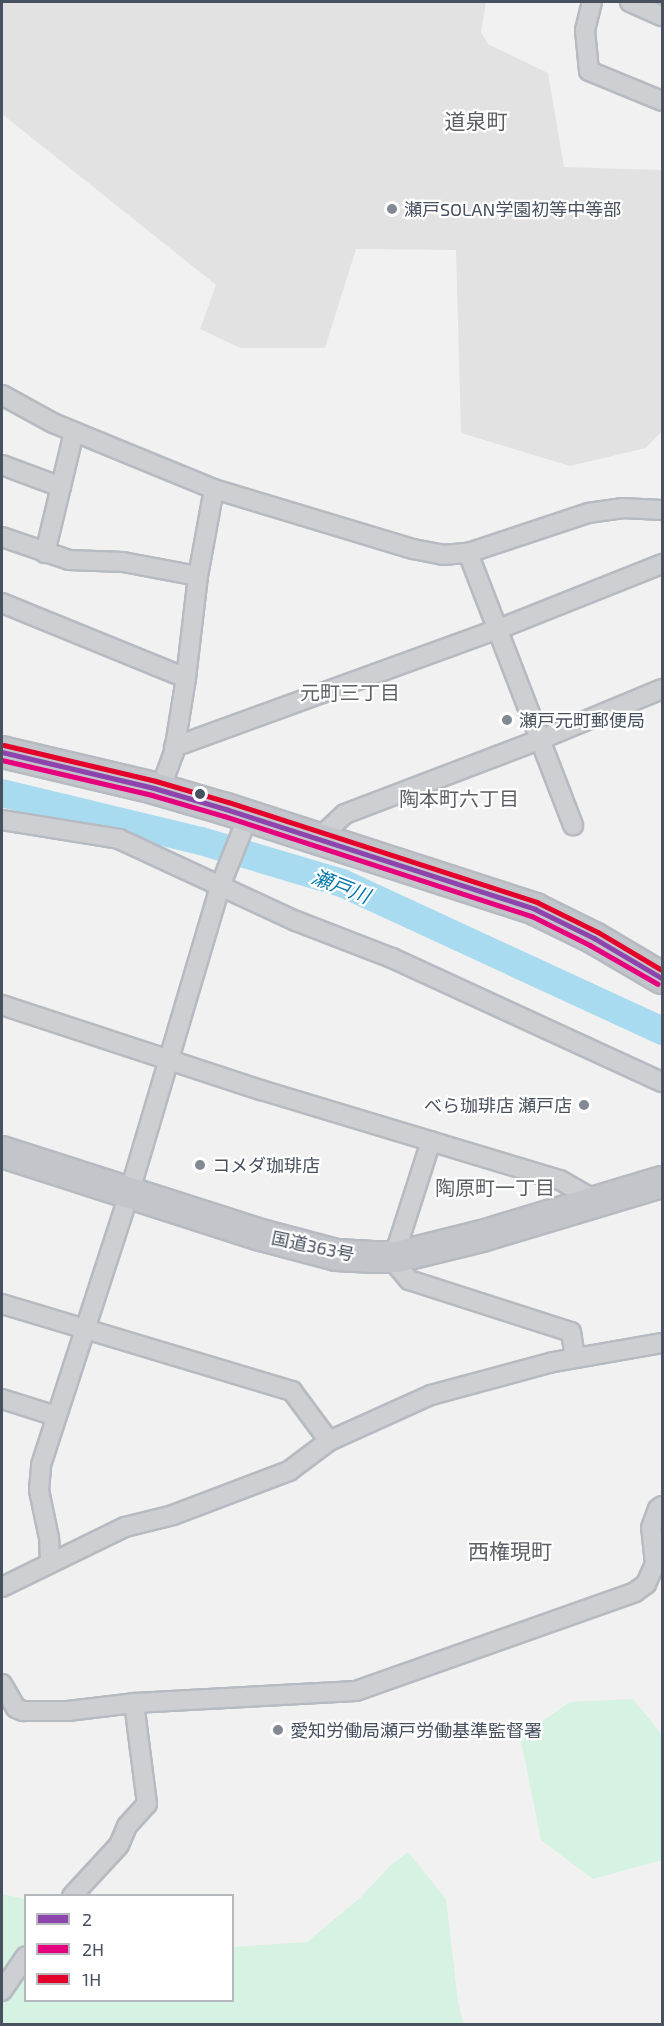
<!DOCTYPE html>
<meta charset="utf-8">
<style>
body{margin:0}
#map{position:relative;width:664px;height:2026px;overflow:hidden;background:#f2f1f1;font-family:"Exo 2","Noto Sans JP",sans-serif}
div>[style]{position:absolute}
.education>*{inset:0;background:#e3e2e3}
.green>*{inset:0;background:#d5f2e2}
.river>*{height:28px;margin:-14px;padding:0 14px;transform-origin:14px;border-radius:14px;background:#a8dbf0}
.roads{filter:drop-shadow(2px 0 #b6bac1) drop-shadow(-2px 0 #b6bac1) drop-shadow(0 2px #b6bac1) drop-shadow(0 -2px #b6bac1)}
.minor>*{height:18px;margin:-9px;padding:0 9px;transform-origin:9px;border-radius:9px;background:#cdcfd2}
.trunk>*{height:30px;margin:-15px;padding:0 15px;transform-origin:15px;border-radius:15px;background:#c2c6cb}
.bus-1>*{height:4.5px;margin:-2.25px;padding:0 2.25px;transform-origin:2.25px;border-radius:2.25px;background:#8e44ad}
.bus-2>*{height:4.5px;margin:-2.25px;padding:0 2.25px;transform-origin:2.25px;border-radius:2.25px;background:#e5007d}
.bus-3>*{height:4.5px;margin:-2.25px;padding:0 2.25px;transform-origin:2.25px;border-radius:2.25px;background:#e4002b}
.dots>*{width:16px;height:16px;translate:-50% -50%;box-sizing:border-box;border:3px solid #fff;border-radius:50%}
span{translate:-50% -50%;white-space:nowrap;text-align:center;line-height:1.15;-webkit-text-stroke:4.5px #fff;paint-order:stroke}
.poi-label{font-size:18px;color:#47515f}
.left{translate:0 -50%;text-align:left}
.right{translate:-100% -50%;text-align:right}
.street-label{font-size:18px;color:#47515f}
.neighbourhood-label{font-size:20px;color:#5c5f65}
.water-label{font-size:20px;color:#067aab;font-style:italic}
.quarter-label{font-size:21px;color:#5c5f65}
.frame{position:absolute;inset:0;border:3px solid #47515f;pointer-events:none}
.legend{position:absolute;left:24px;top:1894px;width:210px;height:108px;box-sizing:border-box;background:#fff;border:2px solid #b5b9bf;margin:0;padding:8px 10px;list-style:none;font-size:18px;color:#47515f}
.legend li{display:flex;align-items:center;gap:12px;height:30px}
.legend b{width:30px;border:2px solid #b5b9bf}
</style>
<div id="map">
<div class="education">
<i style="clip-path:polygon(2px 2px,486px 2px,481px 32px,488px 44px,548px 73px,564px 167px,662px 170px,662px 431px,646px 448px,570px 466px,461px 433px,456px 250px,356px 249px,325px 348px,240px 348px,200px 329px,216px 285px,2px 114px)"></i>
</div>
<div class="green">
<i style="clip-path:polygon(633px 1699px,662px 1735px,662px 1860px,593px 1879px,541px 1840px,520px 1736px,570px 1702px)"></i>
<i style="clip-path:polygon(408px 1852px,446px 1899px,458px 2002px,464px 2024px,2px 2024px,2px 1894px,25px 1899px,26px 2000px,232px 2000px,233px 1947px,307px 1942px,361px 1897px,390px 1866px)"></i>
</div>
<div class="river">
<i style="left:2px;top:793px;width:205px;rotate:13.6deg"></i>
<i style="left:201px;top:841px;width:147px;rotate:16.6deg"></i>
<i style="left:342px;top:883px;width:353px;rotate:24.8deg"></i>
</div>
<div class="roads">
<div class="minor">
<i style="left:592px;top:2px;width:29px;rotate:104deg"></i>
<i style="left:585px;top:30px;width:41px;rotate:84.4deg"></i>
<i style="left:589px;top:71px;width:79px;rotate:22.3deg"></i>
<i style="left:630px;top:2px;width:35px;rotate:24deg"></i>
<i style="left:2px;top:395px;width:58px;rotate:28.8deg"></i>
<i style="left:53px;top:423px;width:174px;rotate:22.3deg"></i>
<i style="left:214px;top:489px;width:208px;rotate:16.8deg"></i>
<i style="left:413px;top:549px;width:31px;rotate:11deg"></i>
<i style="left:443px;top:555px;width:25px;rotate:-5deg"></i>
<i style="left:468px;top:553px;width:126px;rotate:-18.4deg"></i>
<i style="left:588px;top:513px;width:34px;rotate:-8deg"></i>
<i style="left:622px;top:508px;width:40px;rotate:2.9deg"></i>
<i style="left:2px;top:465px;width:63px;rotate:20.4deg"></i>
<i style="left:2px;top:537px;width:71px;rotate:18.9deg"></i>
<i style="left:69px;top:560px;width:54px;rotate:2.1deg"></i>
<i style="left:123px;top:562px;width:76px;rotate:10.6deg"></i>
<i style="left:45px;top:553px;width:124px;rotate:-76.5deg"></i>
<i style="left:468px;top:553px;width:292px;rotate:68.9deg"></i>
<i style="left:2px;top:603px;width:199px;rotate:22.2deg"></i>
<i style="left:174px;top:747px;width:343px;rotate:-20deg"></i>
<i style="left:496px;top:630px;width:179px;rotate:-21.7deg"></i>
<i style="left:154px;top:788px;width:11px;rotate:-34deg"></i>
<i style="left:163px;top:782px;width:32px;rotate:-70deg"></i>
<i style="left:174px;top:752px;width:75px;rotate:-80.8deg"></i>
<i style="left:186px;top:678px;width:103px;rotate:-83.3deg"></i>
<i style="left:198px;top:576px;width:88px;rotate:-79.6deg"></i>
<i style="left:2px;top:820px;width:119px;rotate:9.2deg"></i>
<i style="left:119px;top:839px;width:195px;rotate:24.9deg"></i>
<i style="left:296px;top:921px;width:103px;rotate:21.1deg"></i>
<i style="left:392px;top:958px;width:297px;rotate:24.7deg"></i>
<i style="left:319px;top:838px;width:35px;rotate:-43deg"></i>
<i style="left:345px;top:814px;width:208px;rotate:-20.9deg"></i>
<i style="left:539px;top:740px;width:133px;rotate:-22.5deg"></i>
<i style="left:2px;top:1005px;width:273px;rotate:18.2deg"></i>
<i style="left:261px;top:1090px;width:312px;rotate:16.8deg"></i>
<i style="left:560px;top:1180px;width:44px;rotate:30.1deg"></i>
<i style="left:431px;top:1141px;width:108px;rotate:107.8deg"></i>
<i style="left:398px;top:1244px;width:24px;rotate:88deg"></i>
<i style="left:399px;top:1268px;width:16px;rotate:50deg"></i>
<i style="left:409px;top:1280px;width:170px;rotate:17.8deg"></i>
<i style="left:571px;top:1332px;width:26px;rotate:81deg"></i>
<i style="left:2px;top:1304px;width:303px;rotate:16.7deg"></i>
<i style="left:292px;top:1391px;width:62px;rotate:53.5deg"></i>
<i style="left:2px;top:1399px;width:57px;rotate:17.5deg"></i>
<i style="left:50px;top:1563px;width:25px;rotate:-92deg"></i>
<i style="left:49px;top:1538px;width:49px;rotate:-101.8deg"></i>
<i style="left:39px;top:1490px;width:25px;rotate:-85deg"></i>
<i style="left:41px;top:1465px;width:285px;rotate:-72deg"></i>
<i style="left:129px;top:1194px;width:323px;rotate:-73.5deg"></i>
<i style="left:221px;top:884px;width:73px;rotate:-68.3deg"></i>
<i style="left:2px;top:1587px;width:137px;rotate:-26deg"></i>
<i style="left:125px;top:1527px;width:49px;rotate:-14deg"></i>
<i style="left:173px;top:1515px;width:124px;rotate:-20.8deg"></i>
<i style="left:289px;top:1471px;width:50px;rotate:-36.9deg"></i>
<i style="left:329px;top:1441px;width:112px;rotate:-24.3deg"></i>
<i style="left:431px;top:1395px;width:126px;rotate:-15.1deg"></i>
<i style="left:553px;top:1362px;width:111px;rotate:-9.9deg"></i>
<i style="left:2px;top:1684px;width:28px;rotate:60deg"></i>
<i style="left:16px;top:1708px;width:8px;rotate:23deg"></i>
<i style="left:23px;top:1711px;width:45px"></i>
<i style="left:68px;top:1711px;width:66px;rotate:-6.9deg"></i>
<i style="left:134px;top:1703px;width:222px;rotate:-3.1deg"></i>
<i style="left:356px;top:1691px;width:296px;rotate:-19.5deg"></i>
<i style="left:635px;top:1592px;width:14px;rotate:-36deg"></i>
<i style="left:646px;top:1584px;width:22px;rotate:-66deg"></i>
<i style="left:655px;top:1564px;width:36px;rotate:-96deg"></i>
<i style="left:651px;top:1528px;width:20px;rotate:-70deg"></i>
<i style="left:658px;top:1509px;width:5px;rotate:-37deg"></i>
<i style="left:72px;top:1896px;width:69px;rotate:-47.3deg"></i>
<i style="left:119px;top:1845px;width:21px;rotate:-67deg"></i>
<i style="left:127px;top:1826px;width:30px;rotate:-48deg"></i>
<i style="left:147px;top:1804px;width:102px;rotate:-97.3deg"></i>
<i style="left:2px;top:1991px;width:42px;rotate:-55.6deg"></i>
</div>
<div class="trunk">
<i style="left:2px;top:752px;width:156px;rotate:13.3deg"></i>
<i style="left:154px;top:788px;width:75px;rotate:16.3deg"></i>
<i style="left:226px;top:809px;width:325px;rotate:17.9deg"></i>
<i style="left:535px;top:909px;width:66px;rotate:26.2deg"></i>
<i style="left:594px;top:938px;width:79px;rotate:30.5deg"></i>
<i style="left:2px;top:1152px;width:272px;rotate:17.8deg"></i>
<i style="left:261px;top:1235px;width:78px;rotate:14.9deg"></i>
<i style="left:336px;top:1255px;width:34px;rotate:3deg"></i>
<i style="left:370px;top:1257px;width:27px"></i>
<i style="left:397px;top:1257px;width:88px;rotate:-13.9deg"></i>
<i style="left:482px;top:1236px;width:188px;rotate:-16.7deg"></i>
</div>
</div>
<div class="bus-1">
<i style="left:2px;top:752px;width:156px;rotate:13.3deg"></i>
<i style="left:154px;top:788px;width:75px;rotate:16.3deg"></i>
<i style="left:226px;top:809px;width:325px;rotate:17.9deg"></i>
<i style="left:535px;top:909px;width:66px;rotate:26.2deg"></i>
<i style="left:594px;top:938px;width:79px;rotate:30.5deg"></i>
</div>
<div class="bus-2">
<i style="left:2px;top:760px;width:154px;rotate:13.1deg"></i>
<i style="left:152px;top:795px;width:75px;rotate:16.3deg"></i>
<i style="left:224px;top:816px;width:324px;rotate:18deg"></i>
<i style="left:532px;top:916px;width:65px;rotate:26.6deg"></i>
<i style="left:590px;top:945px;width:78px;rotate:29.8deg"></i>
</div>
<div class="bus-3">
<i style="left:4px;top:745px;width:156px;rotate:13.3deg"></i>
<i style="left:156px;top:781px;width:75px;rotate:16.3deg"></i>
<i style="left:228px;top:802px;width:325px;rotate:17.9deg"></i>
<i style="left:537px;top:902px;width:68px;rotate:26.2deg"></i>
<i style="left:598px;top:932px;width:74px;rotate:30.7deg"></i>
</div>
<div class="dots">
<i style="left:392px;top:209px;background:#838992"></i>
<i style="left:507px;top:720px;background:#838992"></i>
<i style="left:200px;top:794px;background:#47515f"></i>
<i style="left:584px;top:1105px;background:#838992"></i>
<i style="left:200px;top:1165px;background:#838992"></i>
<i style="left:278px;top:1730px;background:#838992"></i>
</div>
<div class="poi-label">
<span class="left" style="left:404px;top:209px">瀬戸SOLAN学園初等中等部</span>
<span class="left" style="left:519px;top:720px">瀬戸元町郵便局</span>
<span class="right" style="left:572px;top:1105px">べら珈琲店 瀬戸店</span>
<span class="left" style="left:212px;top:1165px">コメダ珈琲店</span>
<span class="left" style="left:290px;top:1730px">愛知労働局瀬戸労働基準監督署</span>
</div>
<div class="street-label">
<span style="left:313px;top:1246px;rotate:12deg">国道363号</span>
</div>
<div class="neighbourhood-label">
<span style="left:350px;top:692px">元町三丁目</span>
<span style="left:459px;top:798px">陶本町六丁目</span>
<span style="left:495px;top:1187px">陶原町一丁目</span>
</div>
<div class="water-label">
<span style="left:341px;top:886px;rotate:21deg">瀬戸川</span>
</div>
<div class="quarter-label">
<span style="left:476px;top:121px">道泉町</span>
<span style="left:510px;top:1551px">西権現町</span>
</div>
<div class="frame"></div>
<ul class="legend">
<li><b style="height:8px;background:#8e44ad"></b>2</li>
<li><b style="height:8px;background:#e5007d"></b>2H</li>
<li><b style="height:8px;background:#e4002b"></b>1H</li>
</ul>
</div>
